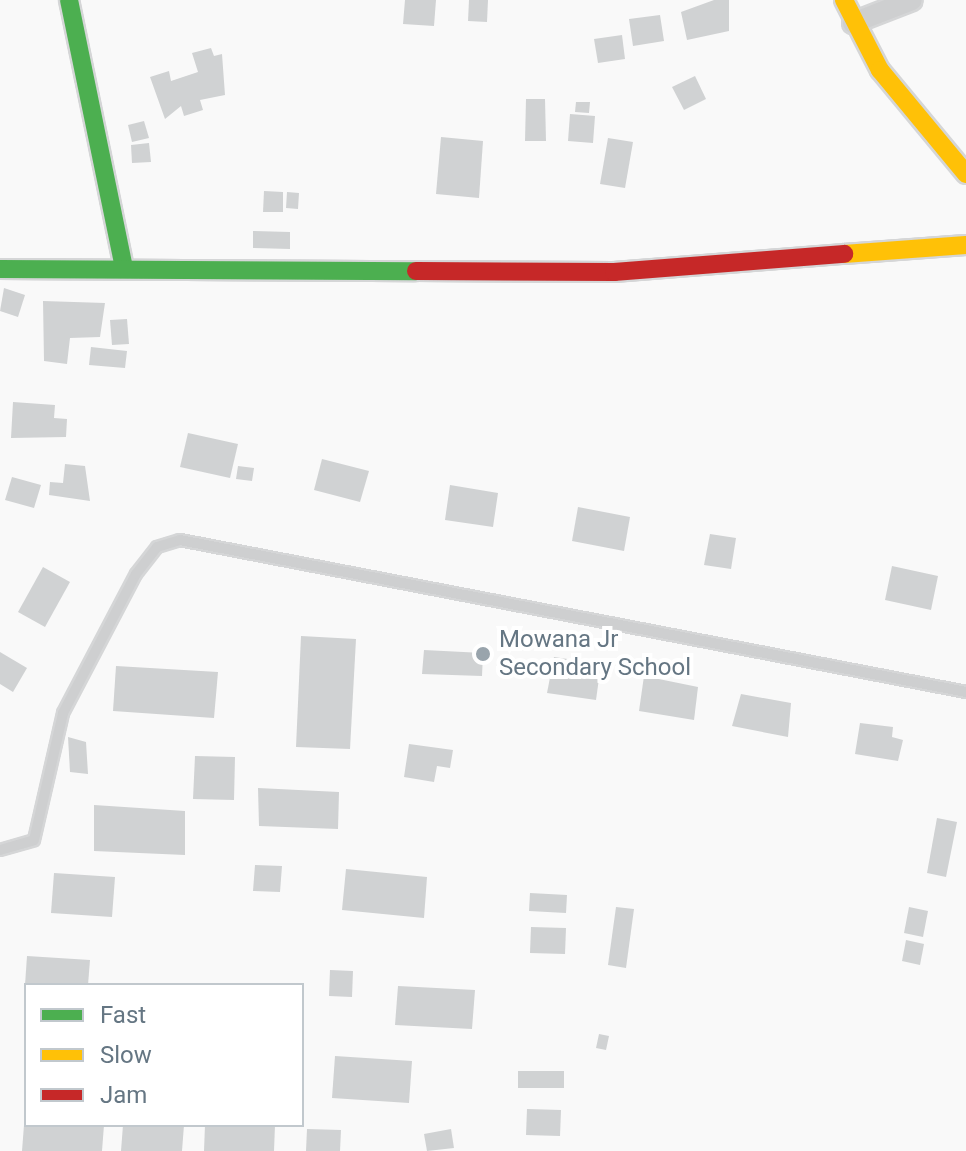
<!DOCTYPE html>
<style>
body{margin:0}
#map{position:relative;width:966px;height:1151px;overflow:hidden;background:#f9f9f9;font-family:Roboto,sans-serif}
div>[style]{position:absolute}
.building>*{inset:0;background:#d0d2d3}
.roads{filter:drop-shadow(2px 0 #d5d6d7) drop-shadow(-2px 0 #d5d6d7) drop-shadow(0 2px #d5d6d7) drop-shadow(0 -2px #d5d6d7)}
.lane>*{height:10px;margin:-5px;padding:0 5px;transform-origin:5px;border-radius:5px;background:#cecfd0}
.street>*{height:20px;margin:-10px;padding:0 10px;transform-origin:10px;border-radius:10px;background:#cecfd0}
.fast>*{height:18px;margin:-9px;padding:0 9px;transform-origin:9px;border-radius:9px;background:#4caf50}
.slow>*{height:18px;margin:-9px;padding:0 9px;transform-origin:9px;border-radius:9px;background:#ffc107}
.jam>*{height:18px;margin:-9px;padding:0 9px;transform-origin:9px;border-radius:9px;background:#c62828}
.dots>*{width:22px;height:22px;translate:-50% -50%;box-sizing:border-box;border:4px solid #fff;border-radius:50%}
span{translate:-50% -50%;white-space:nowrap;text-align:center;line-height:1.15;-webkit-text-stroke:8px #fff;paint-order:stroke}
.poi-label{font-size:24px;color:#657683}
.left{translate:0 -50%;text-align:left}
.legend{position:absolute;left:24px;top:983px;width:280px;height:144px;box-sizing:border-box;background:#fff;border:2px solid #c1c8cd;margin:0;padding:10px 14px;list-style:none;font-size:24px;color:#657683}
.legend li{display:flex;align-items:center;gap:16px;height:40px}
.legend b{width:40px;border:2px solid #c1c8cd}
</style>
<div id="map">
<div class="building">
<i style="clip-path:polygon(405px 0,436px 0,434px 26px,403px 24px)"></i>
<i style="clip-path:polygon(469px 0,488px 0,487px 22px,468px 21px)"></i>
<i style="clip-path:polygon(714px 0,729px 0,729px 31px,687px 40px,681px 12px)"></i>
<i style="clip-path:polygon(660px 15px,664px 41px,633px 46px,629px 19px)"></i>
<i style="clip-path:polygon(622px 35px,625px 59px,598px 63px,594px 39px)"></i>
<i style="clip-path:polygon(211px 48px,214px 56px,222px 54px,225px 95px,200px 100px,203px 110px,184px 116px,181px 106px,165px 119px,150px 77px,169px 71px,171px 81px,198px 72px,192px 53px)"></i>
<i style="clip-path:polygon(695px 76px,706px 99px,684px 110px,672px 87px)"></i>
<i style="clip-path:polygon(526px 99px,545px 99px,546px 141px,525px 141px)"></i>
<i style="clip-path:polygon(576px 102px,590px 102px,589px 113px,575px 112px)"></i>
<i style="clip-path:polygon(570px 114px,595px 116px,593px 143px,568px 141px)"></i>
<i style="clip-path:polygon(144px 121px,149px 138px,132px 142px,128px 125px)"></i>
<i style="clip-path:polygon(441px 137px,483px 141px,479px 198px,436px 194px)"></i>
<i style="clip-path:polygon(608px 138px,633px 142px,625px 188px,600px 184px)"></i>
<i style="clip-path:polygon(149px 143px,151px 162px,132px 163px,131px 145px)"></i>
<i style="clip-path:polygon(264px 191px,283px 192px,283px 212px,263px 212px)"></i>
<i style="clip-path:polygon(287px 192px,299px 193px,298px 209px,286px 208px)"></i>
<i style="clip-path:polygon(253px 231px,290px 232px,290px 249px,253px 248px)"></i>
<i style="clip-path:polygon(4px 288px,25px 295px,18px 317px,0 311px)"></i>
<i style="clip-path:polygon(43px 301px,105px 303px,100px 337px,70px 338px,67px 364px,44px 361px)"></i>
<i style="clip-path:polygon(127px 319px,129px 344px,112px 345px,110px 320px)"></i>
<i style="clip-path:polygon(91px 347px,127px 351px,125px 368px,89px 365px)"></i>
<i style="clip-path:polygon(13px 402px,55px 405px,54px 418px,67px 419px,66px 437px,11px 438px)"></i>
<i style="clip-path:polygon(188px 433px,238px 444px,230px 478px,180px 467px)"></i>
<i style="clip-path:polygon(322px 459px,369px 471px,360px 502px,314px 490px)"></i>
<i style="clip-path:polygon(65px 464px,85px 466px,90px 501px,49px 495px,50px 482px,63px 483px)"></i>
<i style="clip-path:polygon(238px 466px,254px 468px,252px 481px,236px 479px)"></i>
<i style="clip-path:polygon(12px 477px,41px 485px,34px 508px,5px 500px)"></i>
<i style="clip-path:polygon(450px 485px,498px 493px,493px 527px,445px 520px)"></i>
<i style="clip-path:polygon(578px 507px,630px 517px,624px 551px,572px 541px)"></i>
<i style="clip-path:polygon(710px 534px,736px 538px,731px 569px,704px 565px)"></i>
<i style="clip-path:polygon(892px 566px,938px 576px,931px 610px,885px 600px)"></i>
<i style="clip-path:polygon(43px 567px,70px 582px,45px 627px,18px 612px)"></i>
<i style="clip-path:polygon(301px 636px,356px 639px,350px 749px,296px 747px)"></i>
<i style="clip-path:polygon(424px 650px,483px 653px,482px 676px,422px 674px)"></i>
<i style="clip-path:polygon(0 652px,27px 668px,13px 692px,0 684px)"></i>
<i style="clip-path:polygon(554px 657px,601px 664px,596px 700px,547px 693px)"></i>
<i style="clip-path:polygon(116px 666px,218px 672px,214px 718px,113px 711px)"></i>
<i style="clip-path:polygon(644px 676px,698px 687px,694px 720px,639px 711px)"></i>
<i style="clip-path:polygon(741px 694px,791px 703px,788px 737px,732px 726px)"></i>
<i style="clip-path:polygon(860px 723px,893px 727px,892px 737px,903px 740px,898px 761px,855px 754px)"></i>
<i style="clip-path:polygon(68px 737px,86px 742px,88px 774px,70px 772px)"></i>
<i style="clip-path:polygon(409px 744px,453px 750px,450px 768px,437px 766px,434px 782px,404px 777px)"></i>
<i style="clip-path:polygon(195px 756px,235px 757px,234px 800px,193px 799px)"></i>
<i style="clip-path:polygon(258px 788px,339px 792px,338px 829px,259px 826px)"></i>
<i style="clip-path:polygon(94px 805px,185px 811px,185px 855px,94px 851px)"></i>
<i style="clip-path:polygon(937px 818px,957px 822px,946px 877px,927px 873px)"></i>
<i style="clip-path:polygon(255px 865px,282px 866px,280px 892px,253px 891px)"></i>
<i style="clip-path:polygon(346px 869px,427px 877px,424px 918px,342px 910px)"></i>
<i style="clip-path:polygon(54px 873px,115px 877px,112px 917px,51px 913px)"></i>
<i style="clip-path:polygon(530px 893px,567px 895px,566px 913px,529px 911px)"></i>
<i style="clip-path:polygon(616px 907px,634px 909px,626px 968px,608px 965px)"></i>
<i style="clip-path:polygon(909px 907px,928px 911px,923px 937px,904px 933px)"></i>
<i style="clip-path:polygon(531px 927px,566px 928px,565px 954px,530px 953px)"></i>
<i style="clip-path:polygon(906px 940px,924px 944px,920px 965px,902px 961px)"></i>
<i style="clip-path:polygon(27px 956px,90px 960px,88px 985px,25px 985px)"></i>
<i style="clip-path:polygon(330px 970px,353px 971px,352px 997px,329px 996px)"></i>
<i style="clip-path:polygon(398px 986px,475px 990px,472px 1029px,395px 1025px)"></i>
<i style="clip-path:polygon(599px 1034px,609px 1036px,606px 1050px,596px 1048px)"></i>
<i style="clip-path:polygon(335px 1056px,412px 1061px,409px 1103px,332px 1098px)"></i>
<i style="clip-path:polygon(518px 1071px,564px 1071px,564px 1088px,518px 1088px)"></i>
<i style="clip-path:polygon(527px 1109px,561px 1110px,560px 1136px,526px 1135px)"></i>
<i style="clip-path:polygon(24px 1125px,104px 1125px,102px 1151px,22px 1151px)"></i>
<i style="clip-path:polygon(123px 1125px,184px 1125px,182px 1151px,121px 1151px)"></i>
<i style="clip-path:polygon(205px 1125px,275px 1125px,274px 1151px,204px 1151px)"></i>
<i style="clip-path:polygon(307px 1129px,341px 1130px,340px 1151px,306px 1151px)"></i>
<i style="clip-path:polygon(451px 1129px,454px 1148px,427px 1151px,424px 1134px)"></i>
</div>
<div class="roads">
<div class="lane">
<i style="left:0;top:850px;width:35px;rotate:-16deg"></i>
<i style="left:34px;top:840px;width:130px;rotate:-77.1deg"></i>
<i style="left:63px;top:713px;width:157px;rotate:-62.3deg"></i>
<i style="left:136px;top:574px;width:34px;rotate:-52deg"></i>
<i style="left:157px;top:547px;width:24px;rotate:-17deg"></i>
<i style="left:180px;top:540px;width:801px;rotate:10.94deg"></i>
</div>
<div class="street">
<i style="left:853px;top:23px;width:63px;rotate:-21.3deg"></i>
</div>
<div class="fast">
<i style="left:69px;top:0;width:273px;rotate:78.4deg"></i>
<i style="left:0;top:269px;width:416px;rotate:0.3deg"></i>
</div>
<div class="slow">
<i style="left:844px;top:0;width:79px;rotate:62.8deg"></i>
<i style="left:880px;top:70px;width:135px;rotate:50.4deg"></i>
<i style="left:844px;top:254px;width:122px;rotate:-4.2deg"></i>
</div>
<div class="jam">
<i style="left:416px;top:271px;width:198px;rotate:0.3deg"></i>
<i style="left:614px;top:272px;width:231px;rotate:-4.5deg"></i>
</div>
</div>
<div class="dots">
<i style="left:483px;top:654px;background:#99a4ac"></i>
</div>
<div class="poi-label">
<span class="left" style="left:499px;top:654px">Mowana Jr<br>Secondary School</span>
</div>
<ul class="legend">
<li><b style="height:10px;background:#4caf50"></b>Fast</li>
<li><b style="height:10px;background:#ffc107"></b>Slow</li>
<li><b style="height:10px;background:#c62828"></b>Jam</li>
</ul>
</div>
